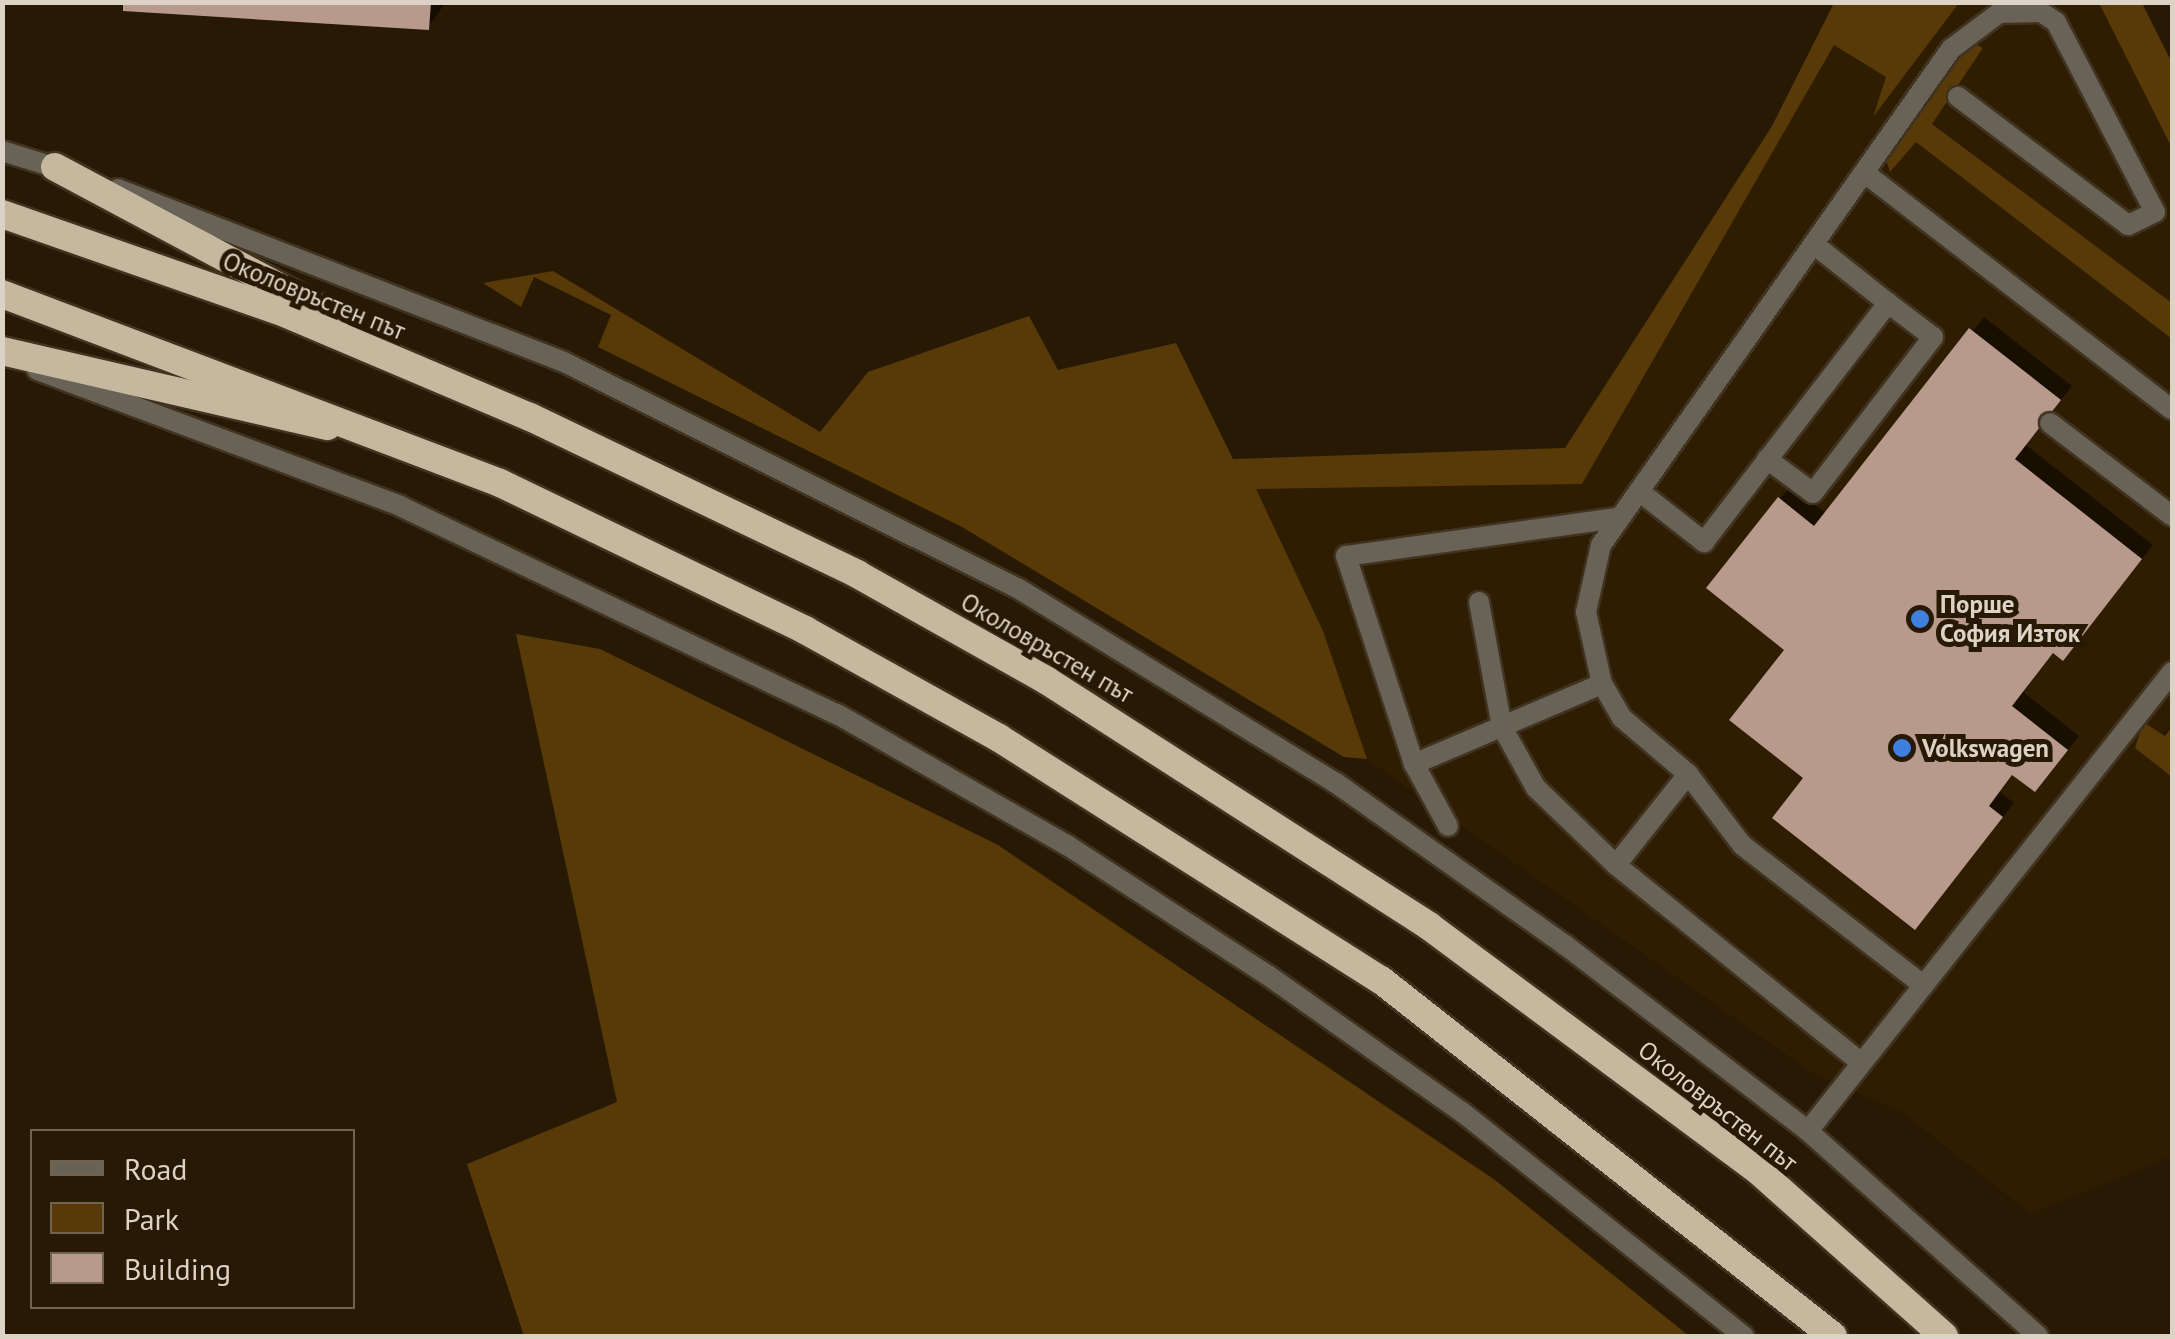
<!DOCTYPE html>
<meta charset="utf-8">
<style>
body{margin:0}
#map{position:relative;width:2175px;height:1339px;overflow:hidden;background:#271904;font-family:"PT Sans",sans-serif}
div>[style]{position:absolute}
.built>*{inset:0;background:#2f1d01}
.green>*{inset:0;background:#583a08}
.shadow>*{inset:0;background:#0007}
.building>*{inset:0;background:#b89a8d}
.roads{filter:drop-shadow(2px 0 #40331f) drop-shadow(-2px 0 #40331f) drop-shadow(0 2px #40331f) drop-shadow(0 -2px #40331f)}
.service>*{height:20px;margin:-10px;padding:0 10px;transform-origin:10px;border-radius:10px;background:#686257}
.minor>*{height:20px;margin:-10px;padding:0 10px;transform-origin:10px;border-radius:10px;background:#686257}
.trunk>*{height:28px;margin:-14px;padding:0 14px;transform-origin:14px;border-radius:14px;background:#c6b89f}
.dots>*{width:28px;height:28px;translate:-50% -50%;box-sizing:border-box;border:5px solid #271904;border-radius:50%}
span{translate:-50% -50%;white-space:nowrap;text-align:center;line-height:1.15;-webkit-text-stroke:10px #271904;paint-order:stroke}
.street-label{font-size:25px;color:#dcd2c5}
.poi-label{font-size:25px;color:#dcd2c5;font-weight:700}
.left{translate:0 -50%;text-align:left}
.frame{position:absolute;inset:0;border:5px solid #dcd2c5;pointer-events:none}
.legend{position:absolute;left:30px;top:1129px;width:325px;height:180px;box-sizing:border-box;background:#271904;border:2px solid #6f6351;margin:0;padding:12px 18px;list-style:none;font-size:30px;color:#dcd2c5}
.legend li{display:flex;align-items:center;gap:20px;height:50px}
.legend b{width:50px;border:2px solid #6f6351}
</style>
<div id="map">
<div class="built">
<i style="clip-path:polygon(1959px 3px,2099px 3px,2172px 148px,2172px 303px,1932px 123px,1983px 49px,1970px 41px,1884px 153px,1891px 171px,1916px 142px,2172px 339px,2172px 727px,2135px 748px,2172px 777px,2172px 1156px,2031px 1214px,1902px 1112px,1814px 1074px,1367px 759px,1323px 631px,1255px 489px,1582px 484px,1834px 44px,1887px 78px,1872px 117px)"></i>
</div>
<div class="green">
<i style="clip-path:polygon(1834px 3px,1959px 3px,1873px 117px,1886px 77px,1834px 45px,1582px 484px,1256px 489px,1323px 631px,1367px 759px,1344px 757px,962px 527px,598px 347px,611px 315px,534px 277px,521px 307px,483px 283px,553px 271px,820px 432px,868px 372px,1029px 316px,1058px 370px,1176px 343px,1233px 459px,1565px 448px,1772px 126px)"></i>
<i style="clip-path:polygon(2099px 3px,2142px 3px,2172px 63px,2172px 148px)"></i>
<i style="clip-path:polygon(1970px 41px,1983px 48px,1932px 124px,2172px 303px,2172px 339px,1916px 142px,1890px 172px,1884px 152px)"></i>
<i style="clip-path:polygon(516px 634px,600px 649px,998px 845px,1495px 1180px,1689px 1336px,524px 1336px,467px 1164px,617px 1102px)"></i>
<i style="clip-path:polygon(2143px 722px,2165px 736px,2172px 727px,2172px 777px,2135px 748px)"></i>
</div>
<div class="shadow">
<i style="clip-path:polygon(126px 2px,446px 2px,428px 27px)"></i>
<i style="clip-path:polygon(1984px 317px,2072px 386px,2026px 445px,2153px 545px,2075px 645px,2055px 651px,2023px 692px,2079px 736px,2047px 776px,2014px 773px,2000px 792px,2014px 803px,1915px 927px,1806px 778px,1779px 499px,1792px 486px,1827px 514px)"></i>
</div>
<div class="building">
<i style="clip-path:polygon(123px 2px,431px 2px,429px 30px,123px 11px)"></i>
<i style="clip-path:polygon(1969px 328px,2061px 400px,2015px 459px,2142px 559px,2063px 661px,2053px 653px,2012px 706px,2068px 750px,2035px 792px,2012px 775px,1989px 806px,2003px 817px,1915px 930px,1772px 818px,1803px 778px,1729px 720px,1784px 650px,1706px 588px,1778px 497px,1814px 526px)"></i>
</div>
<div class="roads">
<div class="service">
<i style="left:1866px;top:174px;width:386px;rotate:37.6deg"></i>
<i style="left:2050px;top:423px;width:153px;rotate:37.3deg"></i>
<i style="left:1767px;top:459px;width:57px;rotate:36.5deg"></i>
<i style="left:1813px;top:493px;width:197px;rotate:-52.4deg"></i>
<i style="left:1933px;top:337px;width:56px;rotate:-142.9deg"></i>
<i style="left:1639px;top:491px;width:83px;rotate:38.1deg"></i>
<i style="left:1704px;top:542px;width:302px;rotate:-52.4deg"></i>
<i style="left:1888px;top:303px;width:92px;rotate:-141.6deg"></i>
<i style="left:1479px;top:602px;width:127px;rotate:79.6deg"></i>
<i style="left:1502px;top:727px;width:70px;rotate:60.9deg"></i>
<i style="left:1536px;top:788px;width:111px;rotate:43.9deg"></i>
<i style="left:1616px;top:865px;width:315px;rotate:38.9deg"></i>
<i style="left:1414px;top:764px;width:204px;rotate:-23.1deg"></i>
<i style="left:1688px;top:774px;width:87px;rotate:-139.7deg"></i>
<i style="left:1622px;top:718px;width:39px;rotate:-120deg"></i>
<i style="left:1602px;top:684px;width:74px;rotate:-102.5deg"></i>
<i style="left:1586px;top:612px;width:69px;rotate:-77.4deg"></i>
<i style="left:1601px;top:545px;width:607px;rotate:-54.79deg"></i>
<i style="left:1951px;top:49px;width:60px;rotate:-36.9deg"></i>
<i style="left:1999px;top:13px;width:42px;rotate:-1.4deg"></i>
<i style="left:2041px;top:12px;width:18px;rotate:34deg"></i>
<i style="left:2056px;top:22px;width:214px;rotate:62.5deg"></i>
<i style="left:2155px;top:212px;width:30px;rotate:154deg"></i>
<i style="left:2128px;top:225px;width:213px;rotate:-143deg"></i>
<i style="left:1448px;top:826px;width:71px;rotate:-118.7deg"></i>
<i style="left:1414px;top:764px;width:219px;rotate:-108.1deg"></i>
<i style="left:1346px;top:556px;width:274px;rotate:-8deg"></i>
<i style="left:1616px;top:865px;width:116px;rotate:-51.6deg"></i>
<i style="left:1688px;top:774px;width:89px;rotate:52.7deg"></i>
<i style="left:1742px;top:845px;width:229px;rotate:37.7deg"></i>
<i style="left:1808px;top:1131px;width:586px;rotate:-51.58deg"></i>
</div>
<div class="minor">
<i style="left:2px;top:151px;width:68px;rotate:17.1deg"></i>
<i style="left:118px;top:189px;width:478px;rotate:21.2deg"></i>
<i style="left:564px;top:362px;width:508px;rotate:26.51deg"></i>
<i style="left:1019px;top:589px;width:372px;rotate:31.5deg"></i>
<i style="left:1336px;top:783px;width:281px;rotate:35.3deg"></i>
<i style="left:1565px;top:945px;width:306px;rotate:37.4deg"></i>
<i style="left:1808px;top:1131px;width:308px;rotate:41.7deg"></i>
<i style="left:37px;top:370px;width:388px;rotate:20.5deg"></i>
<i style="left:400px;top:506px;width:484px;rotate:25.5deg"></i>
<i style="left:837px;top:714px;width:265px;rotate:29.7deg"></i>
<i style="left:1067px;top:845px;width:241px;rotate:33deg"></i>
<i style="left:1269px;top:976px;width:236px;rotate:35.2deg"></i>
<i style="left:1462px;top:1112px;width:360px;rotate:38.5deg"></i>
</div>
<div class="trunk">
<i style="left:55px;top:167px;width:319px;rotate:28.1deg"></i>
<i style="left:2px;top:214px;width:302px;rotate:19.3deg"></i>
<i style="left:287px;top:314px;width:264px;rotate:23deg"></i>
<i style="left:530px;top:417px;width:363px;rotate:25.6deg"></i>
<i style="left:857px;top:574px;width:217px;rotate:29.3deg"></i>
<i style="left:1046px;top:680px;width:455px;rotate:32.7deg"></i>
<i style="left:1429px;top:926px;width:414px;rotate:36.6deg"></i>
<i style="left:1761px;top:1173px;width:245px;rotate:41.7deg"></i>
<i style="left:2px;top:294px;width:533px;rotate:20.78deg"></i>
<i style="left:500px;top:483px;width:339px;rotate:25.7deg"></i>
<i style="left:805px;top:630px;width:222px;rotate:29.1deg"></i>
<i style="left:999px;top:738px;width:452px;rotate:32.4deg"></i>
<i style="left:1381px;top:980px;width:575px;rotate:38.22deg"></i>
<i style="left:2px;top:351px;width:334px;rotate:13deg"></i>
</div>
</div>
<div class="dots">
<i style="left:1920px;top:619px;background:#3f7fe0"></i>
<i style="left:1902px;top:748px;background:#3f7fe0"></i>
</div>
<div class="street-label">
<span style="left:314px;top:296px;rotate:22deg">Околовръстен път</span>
<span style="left:1047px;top:648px;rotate:30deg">Околовръстен път</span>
<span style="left:1718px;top:1106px;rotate:38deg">Околовръстен път</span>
</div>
<div class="poi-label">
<span class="left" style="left:1940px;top:619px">Порше<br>София Изток</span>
<span class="left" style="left:1922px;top:748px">Volkswagen</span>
</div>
<div class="frame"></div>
<ul class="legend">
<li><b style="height:12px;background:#686257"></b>Road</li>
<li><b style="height:28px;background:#583a08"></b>Park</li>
<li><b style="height:28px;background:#b89a8d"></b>Building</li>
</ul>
</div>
